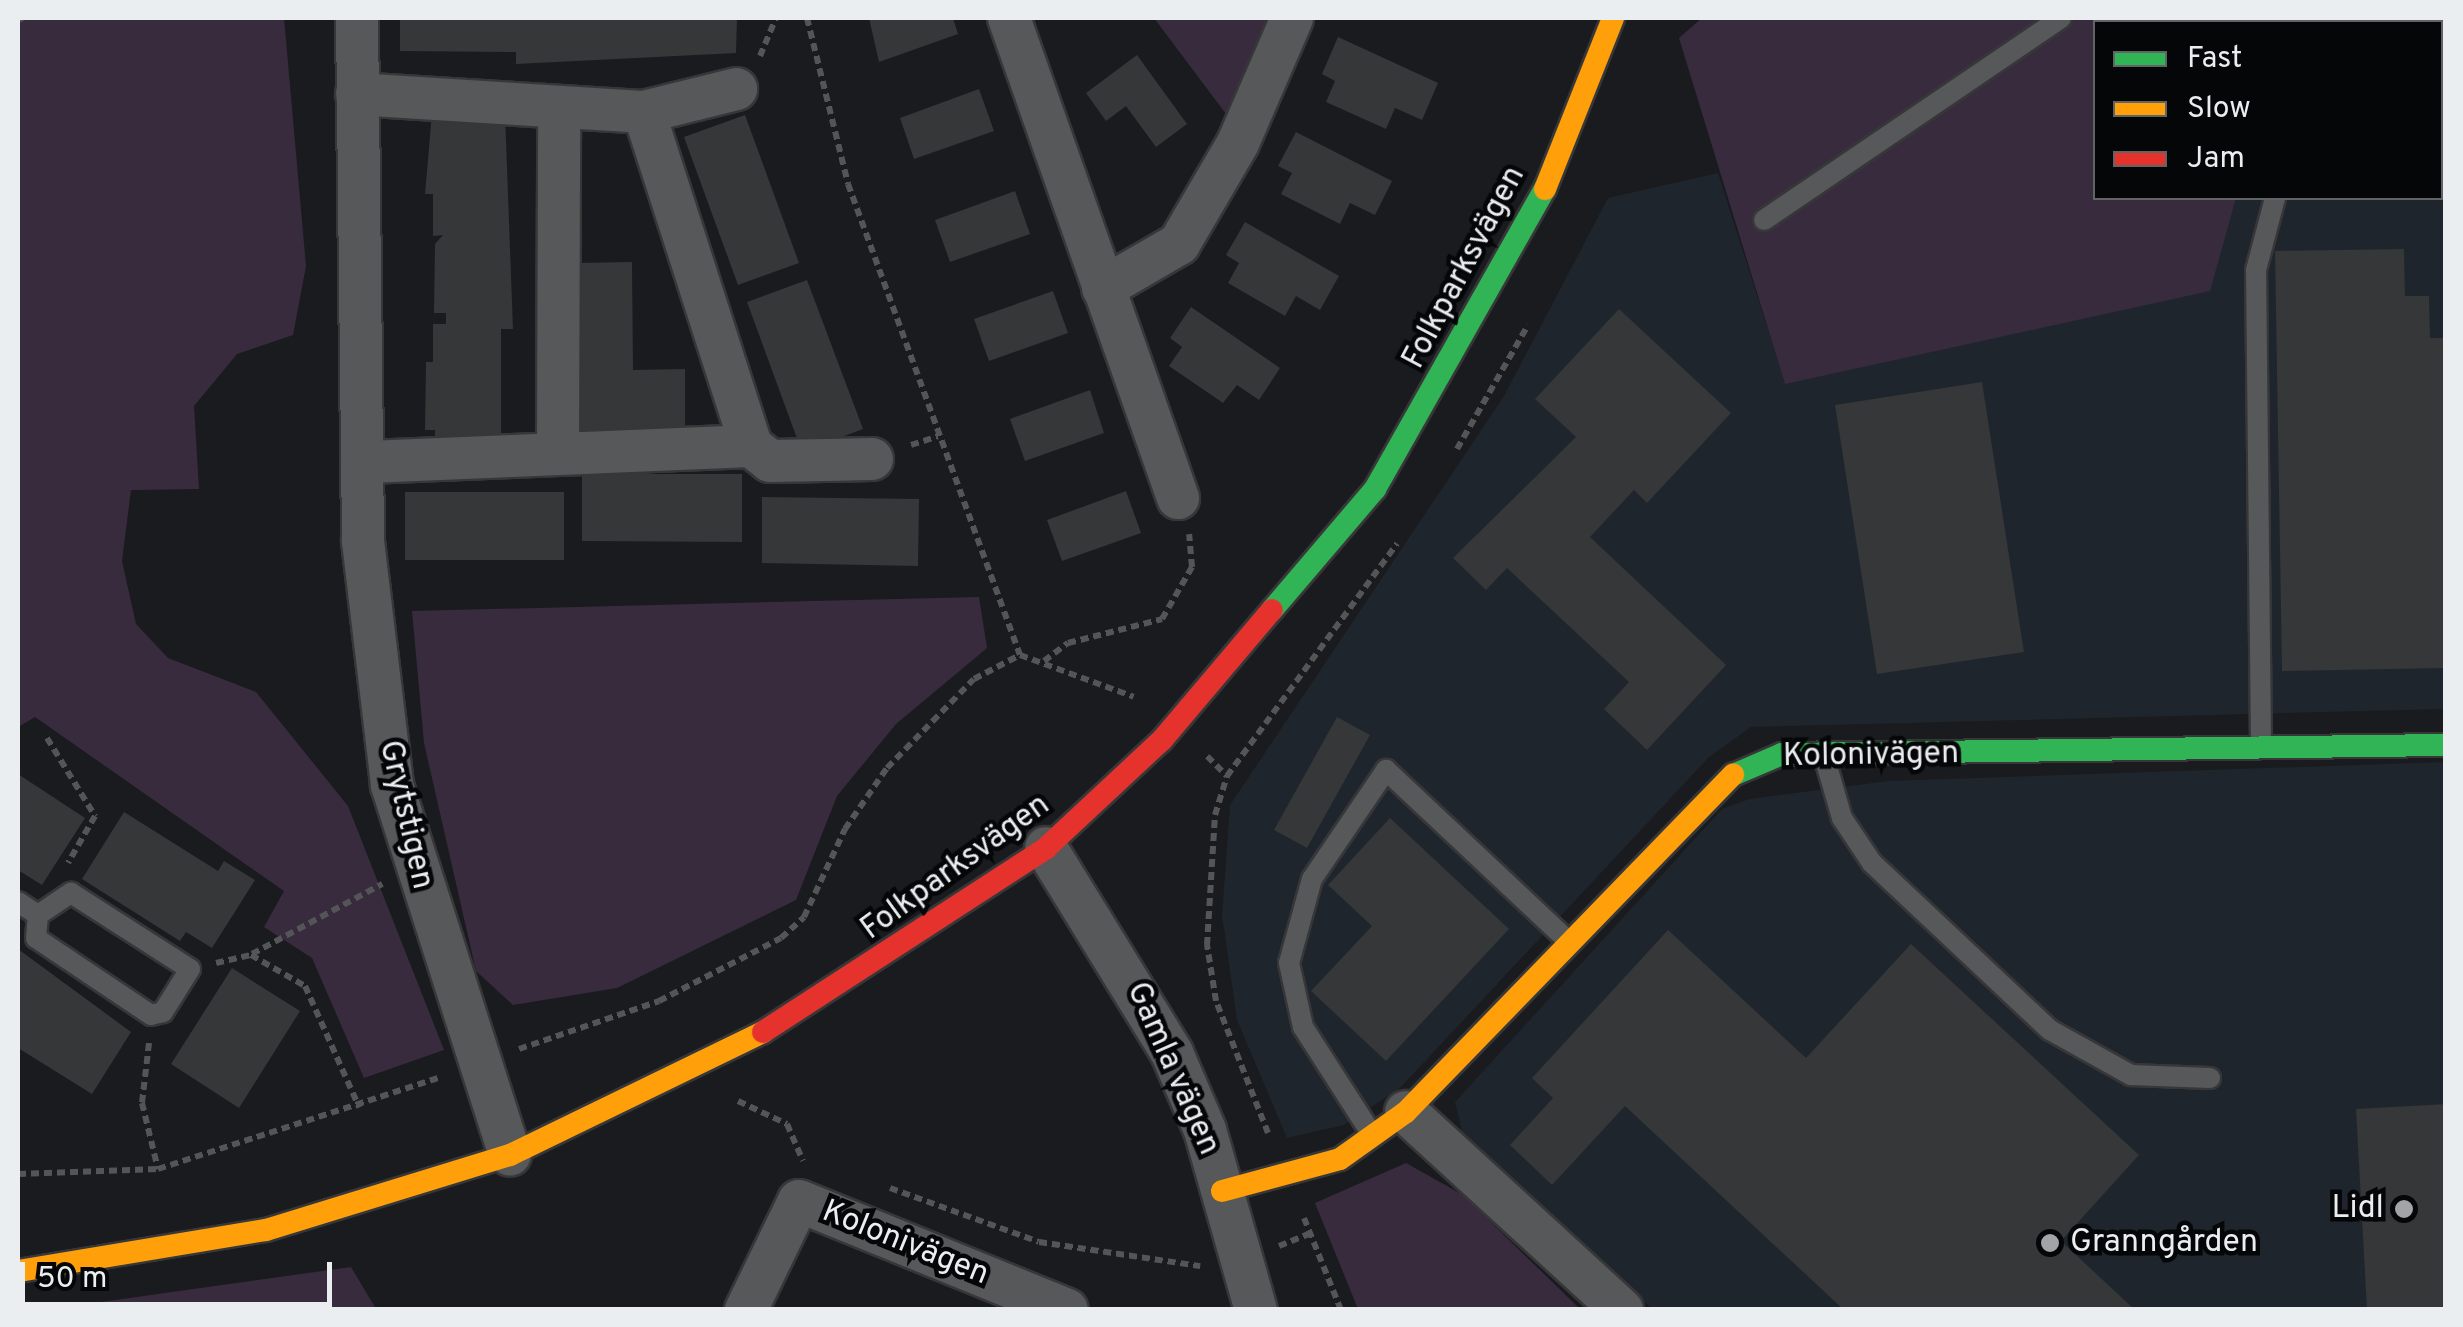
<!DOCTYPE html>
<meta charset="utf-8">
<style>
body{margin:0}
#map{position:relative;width:2463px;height:1327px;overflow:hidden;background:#191b1e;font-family:Overpass,sans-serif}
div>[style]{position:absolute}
.built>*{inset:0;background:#1f252d}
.green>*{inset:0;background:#392b3e}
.building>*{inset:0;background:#353738}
.path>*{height:6px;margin-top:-3px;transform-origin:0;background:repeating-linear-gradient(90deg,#545556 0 8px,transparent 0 13px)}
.roads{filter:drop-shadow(2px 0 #373739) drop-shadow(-2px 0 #373739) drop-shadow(0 2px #373739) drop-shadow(0 -2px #373739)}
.lane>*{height:20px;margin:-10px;padding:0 10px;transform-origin:10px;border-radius:10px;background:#57585a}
.street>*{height:42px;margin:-21px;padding:0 21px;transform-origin:21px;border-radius:21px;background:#57585a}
.fast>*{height:22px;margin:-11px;padding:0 11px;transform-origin:11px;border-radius:11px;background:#30b455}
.slow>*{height:22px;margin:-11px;padding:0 11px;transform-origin:11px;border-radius:11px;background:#ff9f0a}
.jam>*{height:22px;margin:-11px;padding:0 11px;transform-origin:11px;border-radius:11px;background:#e5322d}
.dots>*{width:28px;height:28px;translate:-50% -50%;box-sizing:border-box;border:5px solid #050607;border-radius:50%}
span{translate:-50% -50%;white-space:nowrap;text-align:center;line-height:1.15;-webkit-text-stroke:9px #050607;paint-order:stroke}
.street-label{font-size:32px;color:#ebeef1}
.poi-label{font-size:32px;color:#ebeef1}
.right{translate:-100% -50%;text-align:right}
.left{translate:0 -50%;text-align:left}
.frame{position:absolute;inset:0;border:20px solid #ebeef1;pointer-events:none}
.legend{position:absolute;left:2093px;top:20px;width:350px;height:180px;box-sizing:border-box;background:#050607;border:2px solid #616365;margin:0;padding:12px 18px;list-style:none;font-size:30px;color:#ebeef1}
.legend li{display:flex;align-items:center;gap:20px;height:50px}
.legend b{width:50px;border:2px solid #616365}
.scale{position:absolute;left:20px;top:1262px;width:312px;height:45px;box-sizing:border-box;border:5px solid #ebeef1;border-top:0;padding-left:12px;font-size:30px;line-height:35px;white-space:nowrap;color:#ebeef1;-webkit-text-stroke:8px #050607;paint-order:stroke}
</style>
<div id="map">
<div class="built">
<i style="clip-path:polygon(2287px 18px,2445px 18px,2445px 709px,1751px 727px,1709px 757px,1400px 1088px,1344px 1125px,1287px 1138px,1237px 1020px,1222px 915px,1230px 805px,1504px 396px,1608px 198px,1718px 173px,1785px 383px,2209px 291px,2236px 198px,2440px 198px,2440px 22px)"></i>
<i style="clip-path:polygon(2445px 762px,2445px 1309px,1652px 1309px,1462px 1131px,1455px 1102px,1722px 809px,1749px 799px,1888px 781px)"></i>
</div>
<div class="green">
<i style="clip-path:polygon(18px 18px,284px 18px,306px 266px,293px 335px,237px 354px,194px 406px,199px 489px,131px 490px,122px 561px,136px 624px,168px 658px,256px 692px,348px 806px,444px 1050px,364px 1078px,312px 958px,264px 927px,284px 891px,35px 717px,18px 727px)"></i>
<i style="clip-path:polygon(1154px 18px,1277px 18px,1232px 122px)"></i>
<i style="clip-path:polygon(1702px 18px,2287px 18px,2096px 22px,2096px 198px,2236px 198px,2210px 291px,1785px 384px,1679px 38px)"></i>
<i style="clip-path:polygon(979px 597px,987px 648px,896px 724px,837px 796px,796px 900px,617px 988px,513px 1005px,476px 971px,424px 743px,412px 611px)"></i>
<i style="clip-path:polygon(1406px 1163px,1463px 1195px,1580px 1309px,1358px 1309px,1315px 1203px)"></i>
<i style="clip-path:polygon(351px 1267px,376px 1309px,51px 1309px)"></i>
</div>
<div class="building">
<i style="clip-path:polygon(400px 18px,737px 18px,736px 53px,516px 64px,516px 52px,400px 51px)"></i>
<i style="clip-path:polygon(869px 18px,953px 18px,958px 34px,879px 62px)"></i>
<i style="clip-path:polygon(1338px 37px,1438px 83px,1422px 120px,1395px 108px,1386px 129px,1326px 102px,1335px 81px,1322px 74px)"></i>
<i style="clip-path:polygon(1137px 55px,1187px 124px,1156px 147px,1126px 106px,1106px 121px,1086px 93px)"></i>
<i style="clip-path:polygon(979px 89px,994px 131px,914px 159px,900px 118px)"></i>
<i style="clip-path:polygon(432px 113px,505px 114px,513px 329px,501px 329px,501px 446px,435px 445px,435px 430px,425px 430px,426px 362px,433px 362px,433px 324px,446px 324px,446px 313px,434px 313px,435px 244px,443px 235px,433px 236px,433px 194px,425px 194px)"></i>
<i style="clip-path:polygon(745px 115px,799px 263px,738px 285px,684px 137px)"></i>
<i style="clip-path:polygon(1296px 132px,1392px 181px,1375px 215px,1350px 203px,1340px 224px,1281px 194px,1292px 173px,1278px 166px)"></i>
<i style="clip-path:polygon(1015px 191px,1030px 234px,950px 262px,935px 220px)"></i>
<i style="clip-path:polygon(1245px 222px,1339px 276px,1320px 310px,1296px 296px,1285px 316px,1228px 283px,1239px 263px,1226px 255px)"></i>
<i style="clip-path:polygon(2404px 249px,2405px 296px,2429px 296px,2430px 338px,2446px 338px,2446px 668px,2282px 671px,2275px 251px)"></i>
<i style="clip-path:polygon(632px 262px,633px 370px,685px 369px,685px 431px,579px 432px,578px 263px)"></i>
<i style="clip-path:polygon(807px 280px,863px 429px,802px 452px,747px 302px)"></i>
<i style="clip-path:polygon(1053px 291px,1068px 333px,989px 361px,974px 319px)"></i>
<i style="clip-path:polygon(1191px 307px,1280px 368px,1259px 400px,1237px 385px,1223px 403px,1169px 366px,1182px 347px,1170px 338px)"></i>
<i style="clip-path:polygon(1619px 309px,1731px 413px,1647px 503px,1634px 490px,1590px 537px,1726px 665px,1647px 750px,1604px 709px,1629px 682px,1507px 568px,1486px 590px,1453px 558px,1576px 437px,1535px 399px)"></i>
<i style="clip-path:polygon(1982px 382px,2024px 652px,1877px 674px,1835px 405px)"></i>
<i style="clip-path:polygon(1090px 390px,1104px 433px,1025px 461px,1010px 419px)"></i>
<i style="clip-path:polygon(582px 474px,742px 474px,742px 542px,582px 541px)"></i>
<i style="clip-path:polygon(1126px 491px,1141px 533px,1062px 561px,1047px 520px)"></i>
<i style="clip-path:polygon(405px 492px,564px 492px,564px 560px,405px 560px)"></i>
<i style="clip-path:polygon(762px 497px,919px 499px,918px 566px,762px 563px)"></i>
<i style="clip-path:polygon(1337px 717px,1370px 735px,1307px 848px,1274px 830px)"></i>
<i style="clip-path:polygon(18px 774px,85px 818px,42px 885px,18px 870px)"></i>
<i style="clip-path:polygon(124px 812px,218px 871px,224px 861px,255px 880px,212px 948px,186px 932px,180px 941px,82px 879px)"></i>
<i style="clip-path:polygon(1390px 818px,1509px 929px,1386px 1061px,1311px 991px,1372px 926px,1328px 885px)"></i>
<i style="clip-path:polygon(1668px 930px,1806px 1058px,1911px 944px,2139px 1155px,2061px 1241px,2135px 1310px,1844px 1310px,1625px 1106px,1552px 1185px,1510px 1145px,1553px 1098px,1532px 1078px)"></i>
<i style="clip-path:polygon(18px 949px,131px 1032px,92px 1094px,18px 1048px)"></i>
<i style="clip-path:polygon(232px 968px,300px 1011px,239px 1108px,171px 1064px)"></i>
<i style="clip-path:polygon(2446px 1104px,2446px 1310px,2367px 1310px,2356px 1109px)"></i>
</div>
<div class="path">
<i style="left:807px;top:18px;width:171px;rotate:76.1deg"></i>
<i style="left:848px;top:184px;width:501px;rotate:69.94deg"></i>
<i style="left:18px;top:20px;width:5px;rotate:-22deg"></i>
<i style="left:760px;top:56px;width:41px;rotate:-67.2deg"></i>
<i style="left:911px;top:445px;width:28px;rotate:-18deg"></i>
<i style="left:1457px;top:449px;width:143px;rotate:-60.2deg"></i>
<i style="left:1044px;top:661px;width:30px;rotate:-37deg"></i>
<i style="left:1068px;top:643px;width:97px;rotate:-14.3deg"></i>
<i style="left:1162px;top:619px;width:60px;rotate:-60deg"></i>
<i style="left:1192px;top:567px;width:33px;rotate:-95deg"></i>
<i style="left:47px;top:738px;width:92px;rotate:58.4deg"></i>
<i style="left:95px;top:816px;width:54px;rotate:119.9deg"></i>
<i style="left:1207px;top:756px;width:28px;rotate:45deg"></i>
<i style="left:252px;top:954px;width:148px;rotate:-28.3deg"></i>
<i style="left:216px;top:963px;width:36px;rotate:-13deg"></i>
<i style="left:251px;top:955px;width:62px;rotate:29.9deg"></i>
<i style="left:305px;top:986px;width:133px;rotate:65.9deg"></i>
<i style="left:149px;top:1043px;width:60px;rotate:96.7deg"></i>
<i style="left:142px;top:1103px;width:68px;rotate:76.4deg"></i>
<i style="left:519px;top:1049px;width:148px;rotate:-18.9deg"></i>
<i style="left:659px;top:1001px;width:137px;rotate:-27.3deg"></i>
<i style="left:781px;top:938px;width:31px;rotate:-42deg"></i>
<i style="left:804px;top:917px;width:97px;rotate:-65deg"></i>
<i style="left:845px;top:829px;width:74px;rotate:-55.5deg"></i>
<i style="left:887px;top:768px;width:124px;rotate:-45.7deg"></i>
<i style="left:974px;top:679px;width:52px;rotate:-27.6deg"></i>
<i style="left:1020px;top:655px;width:121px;rotate:20.2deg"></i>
<i style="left:738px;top:1101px;width:54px;rotate:25.1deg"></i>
<i style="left:787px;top:1124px;width:40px;rotate:66.6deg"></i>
<i style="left:1268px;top:1133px;width:142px;rotate:-111.5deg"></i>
<i style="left:1216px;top:1001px;width:57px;rotate:-99.1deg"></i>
<i style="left:1207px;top:945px;width:130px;rotate:-86.5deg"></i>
<i style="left:1215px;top:815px;width:41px;rotate:-72.9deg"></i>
<i style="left:1227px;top:776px;width:288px;rotate:-53.8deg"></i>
<i style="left:18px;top:1174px;width:140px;rotate:-2deg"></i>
<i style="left:158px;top:1169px;width:298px;rotate:-18deg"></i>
<i style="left:890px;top:1188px;width:158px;rotate:19.9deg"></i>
<i style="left:1039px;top:1242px;width:163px;rotate:8.5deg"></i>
<i style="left:1304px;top:1218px;width:99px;rotate:68.1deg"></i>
<i style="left:1279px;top:1246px;width:35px;rotate:-22deg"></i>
</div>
<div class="roads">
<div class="lane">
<i style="left:2321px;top:22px;width:4px;rotate:-76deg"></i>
<i style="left:1764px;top:220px;width:359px;rotate:-34.2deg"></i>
<i style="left:2261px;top:743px;width:473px;rotate:-90.6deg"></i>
<i style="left:2256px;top:270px;width:74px;rotate:-75.2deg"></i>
<i style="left:1824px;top:756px;width:65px;rotate:73.8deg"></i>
<i style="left:1842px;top:818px;width:54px;rotate:56.3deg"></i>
<i style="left:1872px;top:863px;width:244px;rotate:43.2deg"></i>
<i style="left:2050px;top:1030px;width:93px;rotate:29.1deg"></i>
<i style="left:2131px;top:1075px;width:79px;rotate:2.2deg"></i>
<i style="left:71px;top:893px;width:141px;rotate:32.6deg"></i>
<i style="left:190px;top:969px;width:51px;rotate:122.1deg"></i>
<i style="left:163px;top:1012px;width:12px;rotate:166deg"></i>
<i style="left:151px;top:1015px;width:138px;rotate:-146.2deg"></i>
<i style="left:36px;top:938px;width:23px;rotate:-85deg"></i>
<i style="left:38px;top:915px;width:40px;rotate:-34deg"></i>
<i style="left:18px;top:902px;width:24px;rotate:33deg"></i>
<i style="left:1371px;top:1133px;width:126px;rotate:-122.7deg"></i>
<i style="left:1303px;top:1027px;width:66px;rotate:-102.3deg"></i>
<i style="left:1289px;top:963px;width:87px;rotate:-74.7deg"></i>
<i style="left:1312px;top:879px;width:132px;rotate:-55.8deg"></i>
<i style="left:1386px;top:770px;width:250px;rotate:43.2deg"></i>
</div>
<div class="street">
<i style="left:357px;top:18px;width:523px;rotate:89.34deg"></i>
<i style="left:363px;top:541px;width:246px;rotate:83.2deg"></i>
<i style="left:392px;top:785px;width:388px;rotate:72.3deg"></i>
<i style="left:1009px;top:18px;width:509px;rotate:70.6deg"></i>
<i style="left:357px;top:94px;width:288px;rotate:3.6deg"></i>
<i style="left:644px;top:112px;width:351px;rotate:72.2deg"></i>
<i style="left:751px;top:446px;width:389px;rotate:177.6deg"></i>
<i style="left:644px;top:112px;width:95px;rotate:-14deg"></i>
<i style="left:1103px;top:288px;width:88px;rotate:-30.1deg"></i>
<i style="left:1179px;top:244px;width:117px;rotate:-59.7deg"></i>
<i style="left:1238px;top:143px;width:136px;rotate:-66.6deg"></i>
<i style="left:751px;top:446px;width:24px;rotate:38deg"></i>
<i style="left:770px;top:461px;width:102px;rotate:-1.1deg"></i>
<i style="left:558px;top:452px;width:342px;rotate:-89.8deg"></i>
<i style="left:1046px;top:848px;width:241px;rotate:58.4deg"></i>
<i style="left:1172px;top:1053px;width:84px;rotate:66.8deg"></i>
<i style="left:1205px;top:1130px;width:187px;rotate:74.2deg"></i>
<i style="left:1406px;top:1112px;width:293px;rotate:42.5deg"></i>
<i style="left:746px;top:1310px;width:121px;rotate:-64.1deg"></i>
<i style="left:799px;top:1201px;width:289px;rotate:22.1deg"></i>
</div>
<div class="fast">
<i style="left:1272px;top:610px;width:159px;rotate:-49.6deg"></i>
<i style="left:1375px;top:489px;width:345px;rotate:-60.5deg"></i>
<i style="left:1733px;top:775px;width:53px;rotate:-23.2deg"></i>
<i style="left:1782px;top:754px;width:664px;rotate:-0.78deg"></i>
</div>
<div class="slow">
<i style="left:1545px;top:189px;width:184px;rotate:-68.3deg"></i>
<i style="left:1222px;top:1191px;width:122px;rotate:-15.2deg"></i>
<i style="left:1340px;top:1159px;width:81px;rotate:-35.5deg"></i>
<i style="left:1406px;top:1112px;width:470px;rotate:-45.9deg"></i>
<i style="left:18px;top:1271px;width:251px;rotate:-9.4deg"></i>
<i style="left:266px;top:1230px;width:255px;rotate:-17.1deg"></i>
<i style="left:510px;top:1155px;width:281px;rotate:-25.9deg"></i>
</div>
<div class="jam">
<i style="left:763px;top:1032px;width:338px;rotate:-33deg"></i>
<i style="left:1046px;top:848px;width:158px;rotate:-43deg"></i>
<i style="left:1162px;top:740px;width:170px;rotate:-49.8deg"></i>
</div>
</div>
<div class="dots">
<i style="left:2404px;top:1209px;background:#a2a4a7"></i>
<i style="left:2050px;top:1243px;background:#a2a4a7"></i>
</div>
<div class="street-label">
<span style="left:1465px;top:268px;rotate:-62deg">Folkparksvägen</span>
<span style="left:1871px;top:756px;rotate:-1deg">Kolonivägen</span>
<span style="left:405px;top:815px;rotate:77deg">Grytstigen</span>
<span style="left:956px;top:868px;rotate:-36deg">Folkparksvägen</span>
<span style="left:1172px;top:1069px;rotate:66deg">Gamla vägen</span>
<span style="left:905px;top:1244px;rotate:22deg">Kolonivägen</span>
</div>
<div class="poi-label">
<span class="right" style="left:2384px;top:1209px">Lidl</span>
<span class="left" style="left:2070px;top:1243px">Granngården</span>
</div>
<div class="frame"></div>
<ul class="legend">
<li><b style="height:12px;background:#30b455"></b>Fast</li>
<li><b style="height:12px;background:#ff9f0a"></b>Slow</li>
<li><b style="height:12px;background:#e5322d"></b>Jam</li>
</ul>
<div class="scale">50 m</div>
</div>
